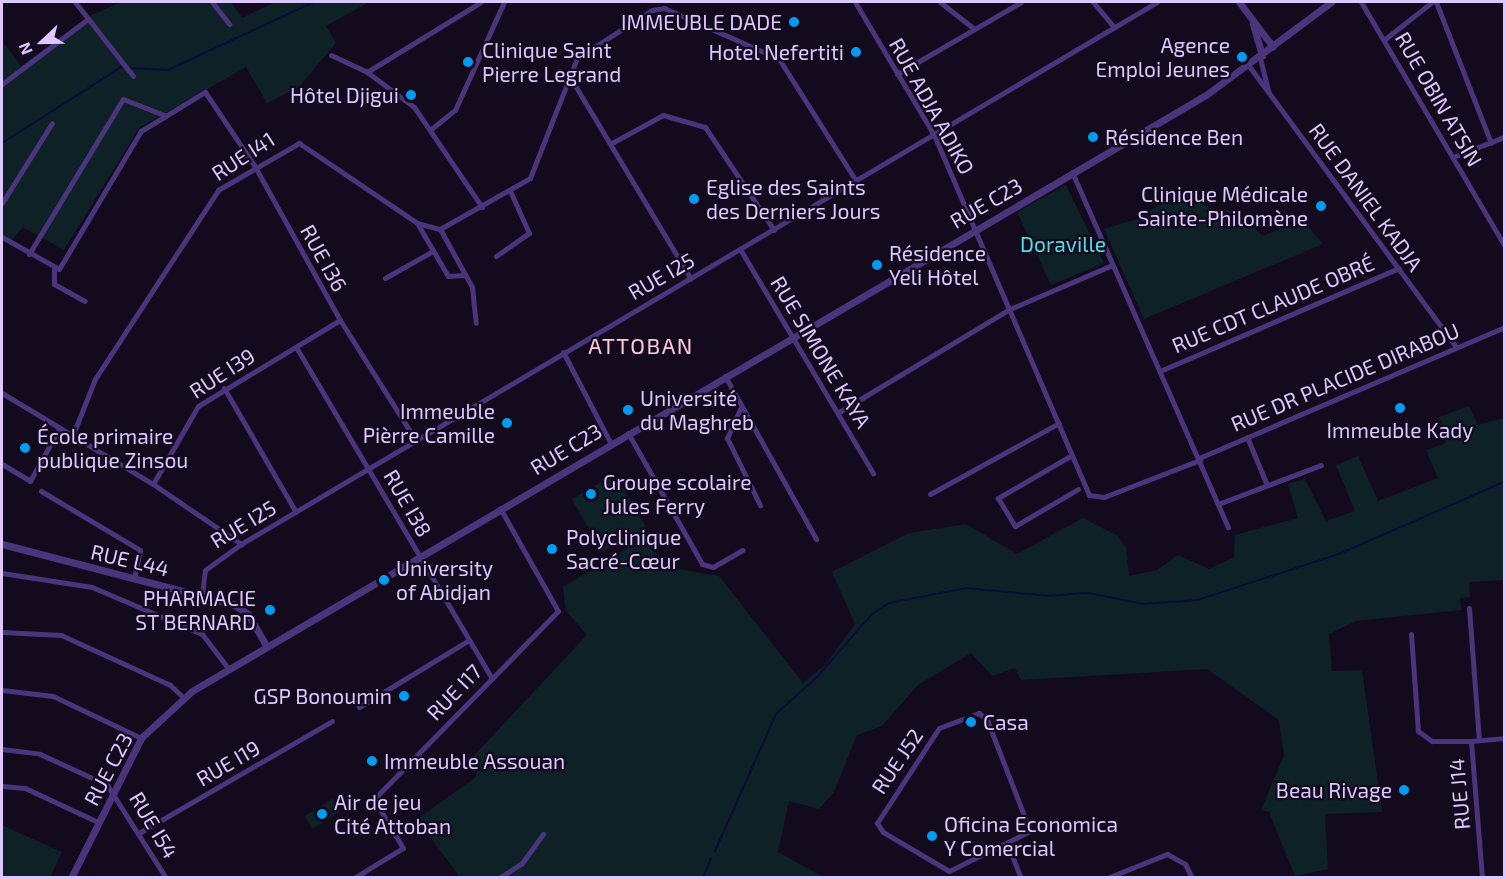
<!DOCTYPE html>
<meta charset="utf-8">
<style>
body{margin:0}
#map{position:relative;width:1506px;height:879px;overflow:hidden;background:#130b1d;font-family:"Exo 2",sans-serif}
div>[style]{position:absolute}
.green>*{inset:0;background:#0e2127}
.stream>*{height:2px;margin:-1px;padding:0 1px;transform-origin:1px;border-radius:1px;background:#080d39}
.minor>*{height:5px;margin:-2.5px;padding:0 2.5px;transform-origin:2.5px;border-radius:2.5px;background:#4a357d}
.tertiary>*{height:7px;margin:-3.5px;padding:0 3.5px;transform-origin:3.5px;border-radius:3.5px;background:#4a357d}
.dots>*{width:16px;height:16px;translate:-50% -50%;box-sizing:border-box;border:3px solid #130b1d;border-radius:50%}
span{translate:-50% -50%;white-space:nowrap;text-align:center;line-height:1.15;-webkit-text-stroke:4.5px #130b1d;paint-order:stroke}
.poi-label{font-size:21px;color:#dcc7ff}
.right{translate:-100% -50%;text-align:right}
.left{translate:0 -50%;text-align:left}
.street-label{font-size:21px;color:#dcc7ff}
.park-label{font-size:21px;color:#53dedf}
.neighbourhood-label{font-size:22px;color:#ffc9dd;letter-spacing:1.5px}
.frame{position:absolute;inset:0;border:3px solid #dcc7ff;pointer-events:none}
.north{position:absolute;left:12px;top:12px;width:60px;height:60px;-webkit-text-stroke:4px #130b1d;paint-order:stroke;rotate:248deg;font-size:16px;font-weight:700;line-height:24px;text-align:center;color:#dcc7ff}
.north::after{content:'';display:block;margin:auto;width:21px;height:27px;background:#dcc7ff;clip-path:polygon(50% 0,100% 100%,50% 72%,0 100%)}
</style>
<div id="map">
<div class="green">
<i style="clip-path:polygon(122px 2px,231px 2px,242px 18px,275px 2px,369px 2px,326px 26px,336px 43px,299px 87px,267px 103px,246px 67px,139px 128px,64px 250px,23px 227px,9px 243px,2px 236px,2px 41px,21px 66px,91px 15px)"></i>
<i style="clip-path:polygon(1066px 185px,1104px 263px,1051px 285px,1017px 212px)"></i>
<i style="clip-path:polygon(1191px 193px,1209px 208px,1239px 212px,1262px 236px,1303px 221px,1323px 244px,1144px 319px,1104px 229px,1140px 218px,1175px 194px)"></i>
<i style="clip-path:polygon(1469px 406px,1478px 425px,1504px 418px,1504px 580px,1469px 582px,1470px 597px,1460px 598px,1461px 610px,1356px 621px,1329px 634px,1332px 671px,1362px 670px,1382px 812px,1325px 814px,1328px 869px,1295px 876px,1269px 812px,1261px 810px,1284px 756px,1279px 720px,1207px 669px,1021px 680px,1015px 668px,992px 676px,971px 653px,918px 685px,882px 726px,857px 735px,834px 792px,819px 809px,789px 801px,778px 852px,823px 877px,460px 877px,417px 819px,475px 778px,478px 769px,468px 762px,587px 635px,566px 611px,563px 587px,641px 540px,673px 568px,719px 576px,803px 683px,825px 665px,855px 624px,832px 572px,909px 533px,966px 524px,1017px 554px,1083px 518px,1118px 536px,1126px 548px,1129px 576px,1157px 570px,1178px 555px,1209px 569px,1234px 557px,1235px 535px,1298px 518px,1288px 484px,1305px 479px,1326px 521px,1355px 511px,1336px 465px,1358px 456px,1378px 501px,1438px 478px,1426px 450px,1446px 443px,1437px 418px)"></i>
<i style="clip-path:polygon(615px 474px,646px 527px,602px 552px,572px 499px)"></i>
<i style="clip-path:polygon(332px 799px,340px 812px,312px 829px,305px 816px)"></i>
<i style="clip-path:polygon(2px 825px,62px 852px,50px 877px,2px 877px)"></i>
</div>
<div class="stream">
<i style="left:128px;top:68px;width:40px;rotate:2.9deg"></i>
<i style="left:168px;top:70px;width:161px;rotate:-25deg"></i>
<i style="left:2px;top:143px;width:143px;rotate:-32.5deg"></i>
<i style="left:715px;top:851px;width:150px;rotate:-66deg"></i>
<i style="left:776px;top:714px;width:55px;rotate:-42.1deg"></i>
<i style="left:817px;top:677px;width:84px;rotate:-48.9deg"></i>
<i style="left:872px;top:614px;width:20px;rotate:-33deg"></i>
<i style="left:889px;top:603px;width:78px;rotate:-11deg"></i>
<i style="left:966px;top:588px;width:84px;rotate:5.4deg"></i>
<i style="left:1050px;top:596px;width:38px;rotate:-5deg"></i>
<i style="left:1088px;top:593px;width:56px;rotate:11.3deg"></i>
<i style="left:1143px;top:604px;width:55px;rotate:-4.2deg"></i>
<i style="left:1198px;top:600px;width:148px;rotate:-18.1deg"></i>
<i style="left:1339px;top:554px;width:180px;rotate:-23.6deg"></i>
<i style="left:703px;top:878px;width:22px;rotate:-68deg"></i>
</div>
<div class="minor">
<i style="left:75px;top:2px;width:94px;rotate:51.9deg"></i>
<i style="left:212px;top:2px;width:28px;rotate:52deg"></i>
<i style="left:855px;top:2px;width:155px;rotate:59.3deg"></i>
<i style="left:934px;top:135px;width:392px;rotate:66.7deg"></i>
<i style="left:1089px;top:495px;width:15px;rotate:8deg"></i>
<i style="left:1104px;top:497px;width:103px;rotate:-21.1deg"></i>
<i style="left:940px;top:2px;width:42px;rotate:38.2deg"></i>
<i style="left:1093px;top:2px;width:33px;rotate:50deg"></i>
<i style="left:1361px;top:2px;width:282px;rotate:59.5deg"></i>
<i style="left:1436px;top:2px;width:151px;rotate:68.7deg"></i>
<i style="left:1385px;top:39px;width:60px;rotate:-38.2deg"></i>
<i style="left:331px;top:55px;width:40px;rotate:25deg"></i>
<i style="left:367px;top:72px;width:59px;rotate:36.7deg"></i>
<i style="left:414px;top:107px;width:121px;rotate:55.8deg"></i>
<i style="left:1260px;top:58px;width:34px;rotate:76deg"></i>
<i style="left:1249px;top:66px;width:349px;rotate:53.6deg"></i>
<i style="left:367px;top:72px;width:134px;rotate:-31.6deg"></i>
<i style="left:897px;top:74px;width:143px;rotate:-30.1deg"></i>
<i style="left:570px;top:77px;width:235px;rotate:59.1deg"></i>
<i style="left:2px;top:84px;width:108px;rotate:-37.1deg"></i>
<i style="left:430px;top:130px;width:32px;rotate:-39deg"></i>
<i style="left:455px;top:110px;width:119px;rotate:-65.6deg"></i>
<i style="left:610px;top:144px;width:60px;rotate:-28.7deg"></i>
<i style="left:663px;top:115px;width:44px;rotate:15.9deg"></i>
<i style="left:705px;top:127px;width:124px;rotate:56.2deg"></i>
<i style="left:1453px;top:157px;width:55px;rotate:-21.4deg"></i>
<i style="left:1072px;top:172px;width:388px;rotate:66.3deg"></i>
<i style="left:2px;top:203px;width:94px;rotate:-58deg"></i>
<i style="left:417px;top:223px;width:61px;rotate:59.7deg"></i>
<i style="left:448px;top:276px;width:15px;rotate:-4deg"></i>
<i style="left:440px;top:229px;width:66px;rotate:61.1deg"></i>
<i style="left:472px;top:287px;width:36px;rotate:84deg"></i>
<i style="left:2px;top:237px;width:65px;rotate:29.3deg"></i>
<i style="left:59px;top:269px;width:161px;rotate:-59.3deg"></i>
<i style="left:141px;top:131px;width:75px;rotate:-31.4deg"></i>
<i style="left:205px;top:92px;width:88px;rotate:56.1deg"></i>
<i style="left:254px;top:165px;width:177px;rotate:61deg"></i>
<i style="left:340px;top:320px;width:141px;rotate:57.8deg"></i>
<i style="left:740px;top:249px;width:261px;rotate:59.3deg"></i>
<i style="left:29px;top:254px;width:181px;rotate:-58.8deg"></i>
<i style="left:123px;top:99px;width:44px;rotate:21.3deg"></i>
<i style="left:496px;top:256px;width:40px;rotate:-34.9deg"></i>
<i style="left:529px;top:233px;width:46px;rotate:-114.3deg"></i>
<i style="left:54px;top:269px;width:15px;rotate:90deg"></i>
<i style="left:54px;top:284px;width:35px;rotate:29deg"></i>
<i style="left:385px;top:278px;width:55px;rotate:-29.4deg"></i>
<i style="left:296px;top:347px;width:383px;rotate:59.4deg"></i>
<i style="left:563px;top:352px;width:102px;rotate:62.4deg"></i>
<i style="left:1160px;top:371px;width:260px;rotate:-23.3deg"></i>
<i style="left:725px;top:376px;width:187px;rotate:60.8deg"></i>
<i style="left:224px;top:388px;width:143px;rotate:59.9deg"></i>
<i style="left:2px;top:393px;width:176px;rotate:31.1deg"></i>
<i style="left:153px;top:484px;width:107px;rotate:34.3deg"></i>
<i style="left:740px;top:409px;width:32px;rotate:114deg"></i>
<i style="left:727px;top:438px;width:75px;rotate:63.8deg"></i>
<i style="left:839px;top:412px;width:200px;rotate:-31.1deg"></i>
<i style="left:1010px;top:309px;width:111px;rotate:-23.3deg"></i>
<i style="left:628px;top:433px;width:150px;rotate:60.5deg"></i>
<i style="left:702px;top:564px;width:11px;rotate:15deg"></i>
<i style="left:713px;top:567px;width:34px;rotate:-30deg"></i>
<i style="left:72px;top:437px;width:62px;rotate:-68.4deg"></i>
<i style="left:95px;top:379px;width:225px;rotate:-56.9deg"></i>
<i style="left:218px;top:190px;width:94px;rotate:-30.1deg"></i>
<i style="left:299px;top:143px;width:143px;rotate:34.1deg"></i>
<i style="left:417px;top:223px;width:24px;rotate:15deg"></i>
<i style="left:440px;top:229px;width:103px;rotate:-29.5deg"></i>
<i style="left:530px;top:178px;width:129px;rotate:-68.6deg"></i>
<i style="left:577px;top:58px;width:89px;rotate:-32.6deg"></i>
<i style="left:652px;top:10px;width:12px;rotate:-9deg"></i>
<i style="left:664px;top:8px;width:126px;rotate:23.9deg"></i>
<i style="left:779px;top:59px;width:144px;rotate:57.7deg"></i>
<i style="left:1247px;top:437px;width:52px;rotate:67.4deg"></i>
<i style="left:1072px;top:455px;width:86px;rotate:149.8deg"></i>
<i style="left:998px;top:498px;width:33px;rotate:59deg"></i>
<i style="left:1015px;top:526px;width:73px;rotate:-30.4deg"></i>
<i style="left:1199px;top:458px;width:332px;rotate:-23.2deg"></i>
<i style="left:2px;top:464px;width:33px;rotate:31deg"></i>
<i style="left:30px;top:481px;width:60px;rotate:-60.9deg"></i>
<i style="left:153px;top:484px;width:90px;rotate:-60deg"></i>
<i style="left:198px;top:406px;width:166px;rotate:-31.2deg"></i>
<i style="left:41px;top:491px;width:115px;rotate:30.8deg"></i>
<i style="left:140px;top:550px;width:29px;rotate:102deg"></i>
<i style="left:930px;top:494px;width:147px;rotate:-28.8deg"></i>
<i style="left:1218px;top:504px;width:110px;rotate:-20.7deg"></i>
<i style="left:2px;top:573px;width:91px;rotate:8.8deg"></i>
<i style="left:92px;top:587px;width:120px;rotate:23.1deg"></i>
<i style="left:202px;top:634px;width:43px;rotate:52.6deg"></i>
<i style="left:202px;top:594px;width:24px;rotate:-83deg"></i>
<i style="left:205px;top:570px;width:44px;rotate:-35.8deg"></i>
<i style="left:241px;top:544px;width:1064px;rotate:-30.61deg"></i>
<i style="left:1469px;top:608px;width:132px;rotate:85.7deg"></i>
<i style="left:2px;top:632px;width:59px;rotate:2.9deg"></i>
<i style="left:61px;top:635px;width:120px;rotate:24.6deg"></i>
<i style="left:170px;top:685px;width:18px;rotate:43deg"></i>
<i style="left:1411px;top:634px;width:97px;rotate:85.9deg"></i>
<i style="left:1418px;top:731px;width:17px;rotate:36deg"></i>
<i style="left:1432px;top:741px;width:39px"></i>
<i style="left:2px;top:690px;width:51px;rotate:6.7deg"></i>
<i style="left:53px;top:696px;width:98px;rotate:25.5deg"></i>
<i style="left:359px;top:707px;width:129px;rotate:-31.3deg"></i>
<i style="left:979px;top:713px;width:11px;rotate:41deg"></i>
<i style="left:987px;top:720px;width:119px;rotate:68.8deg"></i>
<i style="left:1030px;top:831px;width:90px;rotate:153.7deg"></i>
<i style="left:949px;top:871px;width:77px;rotate:-149.4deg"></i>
<i style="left:883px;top:832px;width:11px;rotate:-124deg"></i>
<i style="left:877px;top:823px;width:113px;rotate:-56.9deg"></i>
<i style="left:939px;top:728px;width:43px;rotate:-20.6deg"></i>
<i style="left:2px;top:749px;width:38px;rotate:7deg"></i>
<i style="left:40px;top:754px;width:74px;rotate:24.8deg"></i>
<i style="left:107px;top:785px;width:110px;rotate:57.6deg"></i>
<i style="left:2px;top:786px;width:23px;rotate:5deg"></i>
<i style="left:25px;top:788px;width:81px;rotate:25deg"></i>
<i style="left:139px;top:833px;width:223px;rotate:-30.1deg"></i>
<i style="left:1008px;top:846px;width:35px;rotate:68deg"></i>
<i style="left:354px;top:878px;width:57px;rotate:-31.5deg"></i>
<i style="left:403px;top:848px;width:57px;rotate:-120.6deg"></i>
<i style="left:374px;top:799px;width:263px;rotate:-45.6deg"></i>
<i style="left:558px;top:611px;width:118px;rotate:-119.4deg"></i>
<i style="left:499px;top:878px;width:27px;rotate:-33deg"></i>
<i style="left:522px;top:863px;width:36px;rotate:-54deg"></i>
<i style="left:1107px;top:878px;width:65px;rotate:-21.8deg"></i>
<i style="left:1167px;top:854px;width:21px;rotate:29deg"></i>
<i style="left:1185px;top:864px;width:16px;rotate:63deg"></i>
<i style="left:1482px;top:878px;width:137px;rotate:-94.6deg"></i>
<i style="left:1471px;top:741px;width:33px;rotate:-5deg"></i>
</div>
<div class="tertiary">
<i style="left:1239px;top:2px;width:56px;rotate:52.9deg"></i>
<i style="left:1253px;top:24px;width:33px;rotate:74deg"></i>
<i style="left:2px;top:544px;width:239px;rotate:14.6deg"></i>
<i style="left:233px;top:604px;width:18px;rotate:34deg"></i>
<i style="left:248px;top:614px;width:36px;rotate:60deg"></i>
<i style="left:71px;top:878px;width:157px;rotate:-63.4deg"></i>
<i style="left:141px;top:738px;width:69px;rotate:-42.7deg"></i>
<i style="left:192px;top:691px;width:1176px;rotate:-30.45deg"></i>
<i style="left:1206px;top:95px;width:156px;rotate:-36.6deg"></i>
</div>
<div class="dots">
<i style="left:794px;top:22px;background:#009cf2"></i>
<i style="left:856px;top:52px;background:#009cf2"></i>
<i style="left:1242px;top:57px;background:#009cf2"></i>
<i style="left:468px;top:62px;background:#009cf2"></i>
<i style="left:411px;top:95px;background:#009cf2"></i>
<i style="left:1093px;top:137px;background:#009cf2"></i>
<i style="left:694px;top:199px;background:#009cf2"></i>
<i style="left:1321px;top:206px;background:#009cf2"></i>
<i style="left:877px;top:265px;background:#009cf2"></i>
<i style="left:1400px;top:408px;background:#009cf2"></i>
<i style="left:628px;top:410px;background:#009cf2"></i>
<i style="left:507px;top:423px;background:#009cf2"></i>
<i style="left:25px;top:448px;background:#009cf2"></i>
<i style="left:591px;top:494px;background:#009cf2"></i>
<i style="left:552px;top:549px;background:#009cf2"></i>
<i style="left:384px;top:580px;background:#009cf2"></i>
<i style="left:270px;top:610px;background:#009cf2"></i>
<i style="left:404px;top:696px;background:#009cf2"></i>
<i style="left:971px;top:722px;background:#009cf2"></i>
<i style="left:372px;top:761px;background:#009cf2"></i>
<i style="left:1404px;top:790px;background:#009cf2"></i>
<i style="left:322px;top:814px;background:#009cf2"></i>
<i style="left:932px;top:836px;background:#009cf2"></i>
</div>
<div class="poi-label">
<span class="right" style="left:782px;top:22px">IMMEUBLE DADE</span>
<span class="right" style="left:1230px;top:57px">Agence<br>Emploi Jeunes</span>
<span class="left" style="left:482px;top:62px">Clinique Saint<br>Pierre Legrand</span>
<span class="right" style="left:844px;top:52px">Hotel Nefertiti</span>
<span class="right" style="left:399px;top:95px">Hôtel Djigui</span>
<span class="left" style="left:1105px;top:137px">Résidence Ben</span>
<span class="left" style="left:706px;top:199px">Eglise des Saints<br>des Derniers Jours</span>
<span class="right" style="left:1308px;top:206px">Clinique Médicale<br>Sainte-Philomène</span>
<span class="left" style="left:889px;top:265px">Résidence<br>Yeli Hôtel</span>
<span class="left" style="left:640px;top:410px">Université<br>du Maghreb</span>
<span class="right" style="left:495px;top:423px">Immeuble<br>Pièrre Camille</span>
<span style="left:1400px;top:430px">Immeuble Kady</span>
<span class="left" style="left:37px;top:448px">École primaire<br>publique Zinsou</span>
<span class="left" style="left:603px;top:494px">Groupe scolaire<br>Jules Ferry</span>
<span class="left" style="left:566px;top:549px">Polyclinique<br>Sacré-Cœur</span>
<span class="left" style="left:396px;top:580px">University<br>of Abidjan</span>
<span class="right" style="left:256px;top:610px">PHARMACIE<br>ST BERNARD</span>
<span class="right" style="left:392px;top:696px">GSP Bonoumin</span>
<span class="left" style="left:983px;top:722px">Casa</span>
<span class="left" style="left:384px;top:761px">Immeuble Assouan</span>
<span class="right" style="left:1392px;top:790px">Beau Rivage</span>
<span class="left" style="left:334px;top:814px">Air de jeu<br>Cité Attoban</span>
<span class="left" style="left:944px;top:836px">Oficina Economica<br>Y Comercial</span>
</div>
<div class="street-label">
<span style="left:1439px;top:99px;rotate:60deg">RUE OBIN ATSIN</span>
<span style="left:932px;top:106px;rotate:61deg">RUE ADJA ADIKO</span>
<span style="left:243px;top:156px;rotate:-33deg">RUE I41</span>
<span style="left:1366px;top:197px;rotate:54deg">RUE DANIEL KADJA</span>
<span style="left:986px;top:203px;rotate:-30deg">RUE C23</span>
<span style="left:324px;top:258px;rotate:61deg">RUE I36</span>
<span style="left:661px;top:276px;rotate:-30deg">RUE I25</span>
<span style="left:1273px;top:304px;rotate:-23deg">RUE CDT CLAUDE OBRÉ</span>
<span style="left:821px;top:352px;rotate:59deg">RUE SIMONE KAYA</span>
<span style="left:222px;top:373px;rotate:-33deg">RUE I39</span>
<span style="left:1345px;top:377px;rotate:-23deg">RUE DR PLACIDE DIRABOU</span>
<span style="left:566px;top:449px;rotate:-31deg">RUE C23</span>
<span style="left:408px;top:503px;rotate:60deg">RUE I38</span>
<span style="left:243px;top:524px;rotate:-31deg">RUE I25</span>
<span style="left:130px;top:560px;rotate:13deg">RUE L44</span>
<span style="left:454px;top:692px;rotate:-46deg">RUE I17</span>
<span style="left:897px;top:761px;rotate:-56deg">RUE J52</span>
<span style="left:228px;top:763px;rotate:-30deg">RUE I19</span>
<span style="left:108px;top:769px;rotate:-62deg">RUE C23</span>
<span style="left:1459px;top:794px;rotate:-95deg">RUE J14</span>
<span style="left:154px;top:825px;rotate:59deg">RUE I54</span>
</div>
<div class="park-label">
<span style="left:1063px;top:244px">Doraville</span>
</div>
<div class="neighbourhood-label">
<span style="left:641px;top:346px">ATTOBAN</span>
</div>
<div class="frame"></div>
<div class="north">N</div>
</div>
